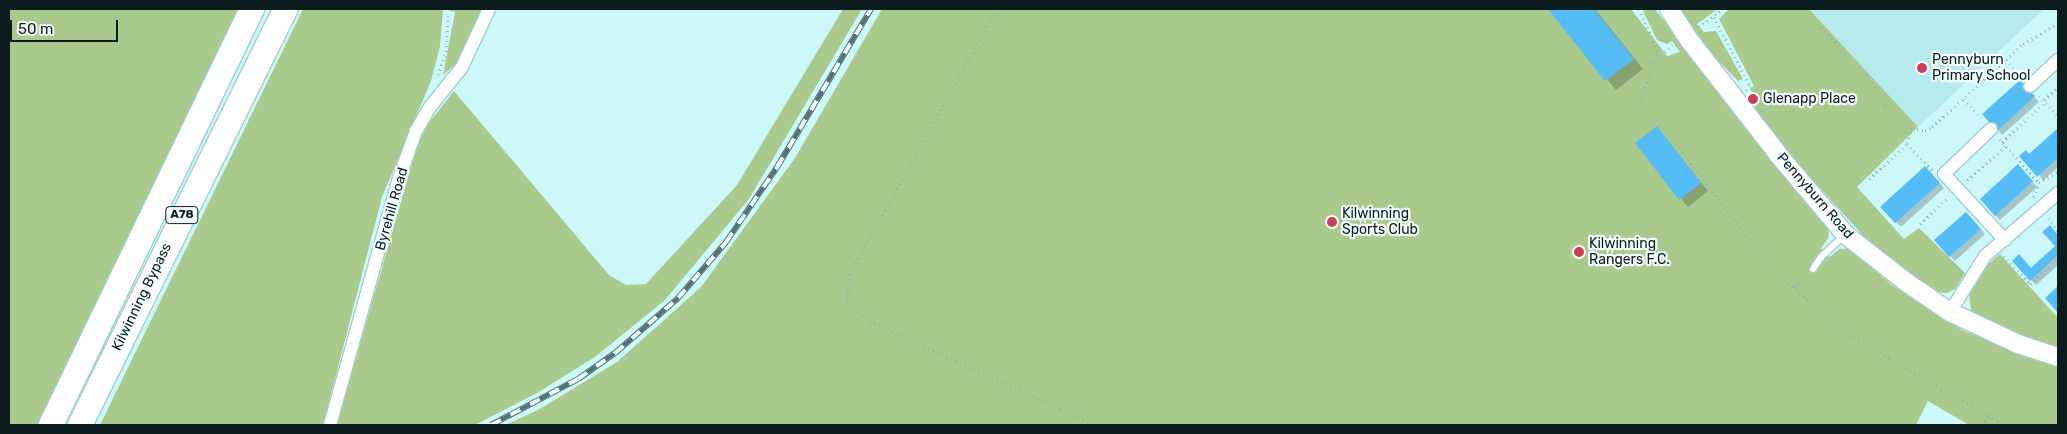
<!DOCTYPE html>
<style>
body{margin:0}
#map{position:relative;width:2067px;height:434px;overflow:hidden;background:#cdf8fa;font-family:Rubik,sans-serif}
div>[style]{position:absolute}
.built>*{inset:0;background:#b7eaed}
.green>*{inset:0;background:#a9ca8c}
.shadow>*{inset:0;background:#0003}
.building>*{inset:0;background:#55bdf5}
.path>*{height:2.5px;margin-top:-1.25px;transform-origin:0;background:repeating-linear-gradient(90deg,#93b5b7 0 1px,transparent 0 5px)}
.roads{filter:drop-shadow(1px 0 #a3cdcf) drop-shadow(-1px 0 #a3cdcf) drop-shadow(0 1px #a3cdcf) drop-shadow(0 -1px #a3cdcf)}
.lane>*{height:6px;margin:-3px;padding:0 3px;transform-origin:3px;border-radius:3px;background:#fff}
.street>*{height:12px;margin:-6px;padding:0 6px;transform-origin:6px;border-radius:6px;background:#fff}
.secondary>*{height:18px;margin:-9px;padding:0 9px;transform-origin:9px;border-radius:9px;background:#fff}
.highway>*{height:24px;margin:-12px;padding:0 12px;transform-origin:12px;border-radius:12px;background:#fff}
.rail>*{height:5.5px;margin-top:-2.75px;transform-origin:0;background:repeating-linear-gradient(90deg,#f5fefe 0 11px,#567172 0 22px);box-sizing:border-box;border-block:1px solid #567172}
.dots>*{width:14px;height:14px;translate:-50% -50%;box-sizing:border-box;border:2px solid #f5fefe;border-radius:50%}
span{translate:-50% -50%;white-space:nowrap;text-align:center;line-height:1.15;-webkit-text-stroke:4.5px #f5fefe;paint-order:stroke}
.shield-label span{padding:1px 4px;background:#f5fefe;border:1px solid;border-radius:4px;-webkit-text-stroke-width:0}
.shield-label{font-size:12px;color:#0c1c1d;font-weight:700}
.poi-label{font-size:14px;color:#0c1c1d}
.left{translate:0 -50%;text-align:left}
.street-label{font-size:14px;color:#0c1c1d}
.frame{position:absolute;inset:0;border:10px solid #0c1c1d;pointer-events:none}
.scale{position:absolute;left:10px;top:20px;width:108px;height:22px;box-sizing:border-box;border:2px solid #0c1c1d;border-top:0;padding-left:6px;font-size:15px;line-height:18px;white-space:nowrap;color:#0c1c1d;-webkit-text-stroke:4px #f5fefe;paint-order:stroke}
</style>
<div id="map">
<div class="built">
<i style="clip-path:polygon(1809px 9px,2044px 9px,1918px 127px)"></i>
</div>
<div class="green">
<i style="clip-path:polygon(9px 9px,240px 9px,39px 425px,9px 425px)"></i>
<i style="clip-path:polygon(303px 9px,482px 9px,460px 60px,443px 75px,455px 12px,443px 9px,440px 46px,431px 81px,382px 197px,323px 425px,100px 425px)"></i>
<i style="clip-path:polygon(843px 9px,862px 9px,749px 199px,665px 300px,595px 357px,537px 393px,475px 425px,337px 425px,417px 146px,428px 124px,454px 91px,609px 275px,626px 285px,646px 284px,737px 185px)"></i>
<i style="clip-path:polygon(882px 9px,1631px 9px,1667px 56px,1680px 52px,1672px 41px,1667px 44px,1657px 40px,1642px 9px,1655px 9px,1744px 127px,1828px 228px,1829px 237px,1821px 248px,1830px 257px,1839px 249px,1850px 249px,1892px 285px,1962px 330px,2032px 359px,2058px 366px,2058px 425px,1969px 425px,1928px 401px,1916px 425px,505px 425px,538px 410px,617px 362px,701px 287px,795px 158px)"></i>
<i style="clip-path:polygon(1679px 9px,1718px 9px,1697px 24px,1704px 32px,1716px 31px,1743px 79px,1738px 81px,1710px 52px)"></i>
<i style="clip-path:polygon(1729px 9px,1809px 9px,1918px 127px,1857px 187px,1904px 239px,1919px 228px,1965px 273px,1955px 289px,1947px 293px,1932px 292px,1867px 240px,1774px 137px,1752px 102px,1757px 100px,1750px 89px,1754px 86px,1719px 19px)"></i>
<i style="clip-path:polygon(2000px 254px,2058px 318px,2058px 348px,2004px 330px,1975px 316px,1971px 310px,1969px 293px,1985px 267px)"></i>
</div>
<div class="shadow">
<i style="clip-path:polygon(1549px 9px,1595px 9px,1643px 69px,1616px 90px)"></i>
<i style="clip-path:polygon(2025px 86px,2039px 102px,2002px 135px,1998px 130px)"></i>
<i style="clip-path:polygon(1657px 128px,1708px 191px,1688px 207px,1637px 144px)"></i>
<i style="clip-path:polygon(2058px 129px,2058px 167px,2043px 181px,2029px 156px)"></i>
<i style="clip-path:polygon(2023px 171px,2037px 187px,2000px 220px,1995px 215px)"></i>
<i style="clip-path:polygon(1930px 172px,1944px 188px,1901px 227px,1882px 207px)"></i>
<i style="clip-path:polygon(1971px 218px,1985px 234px,1955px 261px,1950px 256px)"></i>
<i style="clip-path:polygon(2050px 227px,2058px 236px,2058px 265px,2036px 285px,2013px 261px,2032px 269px,2057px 246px)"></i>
</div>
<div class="building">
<i style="clip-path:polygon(1548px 9px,1594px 9px,1634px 59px,1605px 81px)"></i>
<i style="clip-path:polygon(2020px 80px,2035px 96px,1997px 131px,1982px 114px)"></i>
<i style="clip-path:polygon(1657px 126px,1701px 183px,1679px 200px,1635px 143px)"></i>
<i style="clip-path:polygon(2058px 128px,2058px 158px,2037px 177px,2019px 156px,2026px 150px,2029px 154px)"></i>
<i style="clip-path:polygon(2018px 164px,2033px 181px,1995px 216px,1980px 199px)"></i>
<i style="clip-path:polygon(1925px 166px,1940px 183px,1895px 223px,1880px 207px)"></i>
<i style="clip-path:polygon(1966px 212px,1981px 229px,1949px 257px,1934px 240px)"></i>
<i style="clip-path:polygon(2050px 225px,2058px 235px,2058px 255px,2030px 281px,2012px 261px,2019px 254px,2031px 268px,2055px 246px,2042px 232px)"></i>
<i style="clip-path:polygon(2058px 286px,2058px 313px,2045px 298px)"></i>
</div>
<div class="path">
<i style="left:997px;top:9px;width:303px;rotate:119deg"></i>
<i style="left:850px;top:274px;width:28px;rotate:96deg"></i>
<i style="left:847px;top:302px;width:34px;rotate:38deg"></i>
<i style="left:874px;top:323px;width:244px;rotate:24.7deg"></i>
<i style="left:1639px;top:9px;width:53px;rotate:65.4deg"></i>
<i style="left:1804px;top:9px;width:100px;rotate:46.6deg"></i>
<i style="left:1873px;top:82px;width:27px;rotate:62deg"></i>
<i style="left:1886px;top:106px;width:34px;rotate:40deg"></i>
<i style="left:1912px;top:128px;width:17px;rotate:107deg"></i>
<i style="left:1907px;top:144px;width:36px;rotate:46deg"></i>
<i style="left:1714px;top:17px;width:78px;rotate:62.4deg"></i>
<i style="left:1750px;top:86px;width:6px;rotate:135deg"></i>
<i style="left:1699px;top:27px;width:30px;rotate:-37deg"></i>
<i style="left:1673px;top:45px;width:27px;rotate:138deg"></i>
<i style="left:1653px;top:63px;width:40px;rotate:108deg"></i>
<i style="left:1641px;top:101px;width:209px;rotate:51.6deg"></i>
<i style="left:1771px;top:265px;width:69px;rotate:43.8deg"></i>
<i style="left:1821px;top:313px;width:41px;rotate:37.1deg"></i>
<i style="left:1854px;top:338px;width:174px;rotate:29.9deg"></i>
<i style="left:2006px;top:60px;width:23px;rotate:47deg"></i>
<i style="left:438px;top:75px;width:24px;rotate:-71deg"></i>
<i style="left:446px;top:52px;width:36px;rotate:-87deg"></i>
<i style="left:2039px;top:96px;width:28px;rotate:46deg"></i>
<i style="left:1964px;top:99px;width:28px;rotate:48deg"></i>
<i style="left:2044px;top:100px;width:19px;rotate:-43deg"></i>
<i style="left:1912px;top:128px;width:13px;rotate:13deg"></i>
<i style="left:1925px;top:131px;width:8px;rotate:-30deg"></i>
<i style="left:1932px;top:127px;width:123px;rotate:-42.4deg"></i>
<i style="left:2023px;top:44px;width:41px;rotate:-31deg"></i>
<i style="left:2000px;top:139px;width:59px;rotate:48.4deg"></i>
<i style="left:2002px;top:142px;width:59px;rotate:-42.9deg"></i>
<i style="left:1869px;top:179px;width:52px;rotate:-42.6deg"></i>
<i style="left:1967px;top:180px;width:52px;rotate:-41.1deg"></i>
<i style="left:2033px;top:197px;width:15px;rotate:-67deg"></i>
<i style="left:2039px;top:183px;width:22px;rotate:-32deg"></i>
<i style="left:2049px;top:218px;width:16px;rotate:55deg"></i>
<i style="left:1920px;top:224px;width:39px;rotate:-44deg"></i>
<i style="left:2004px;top:256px;width:38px;rotate:47deg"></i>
<i style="left:2030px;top:284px;width:38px;rotate:-43deg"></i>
<i style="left:1794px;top:287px;width:9px;rotate:-41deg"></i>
<i style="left:1981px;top:425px;width:13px;rotate:-48deg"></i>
</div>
<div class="roads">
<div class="lane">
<i style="left:1813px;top:269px;width:14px;rotate:-56deg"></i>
<i style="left:1821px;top:257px;width:33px;rotate:-43deg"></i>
</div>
<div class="street">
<i style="left:2030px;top:86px;width:38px;rotate:-43deg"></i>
<i style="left:1991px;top:129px;width:65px;rotate:136.2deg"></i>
<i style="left:1944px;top:174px;width:90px;rotate:47.3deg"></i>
<i style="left:1950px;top:312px;width:66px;rotate:-58deg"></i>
<i style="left:1985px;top:256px;width:96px;rotate:-40.8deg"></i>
<i style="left:330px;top:425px;width:260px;rotate:-74.4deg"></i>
<i style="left:400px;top:175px;width:47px;rotate:-70deg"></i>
<i style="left:416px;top:131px;width:28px;rotate:-60deg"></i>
<i style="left:430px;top:107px;width:51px;rotate:-51.3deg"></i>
<i style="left:462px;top:67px;width:64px;rotate:-65deg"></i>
</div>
<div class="secondary">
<i style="left:1669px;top:9px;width:38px;rotate:57deg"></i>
<i style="left:1690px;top:41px;width:148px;rotate:52.1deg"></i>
<i style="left:1781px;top:158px;width:101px;rotate:49.8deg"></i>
<i style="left:1846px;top:235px;width:76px;rotate:38.1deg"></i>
<i style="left:1906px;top:282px;width:53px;rotate:34.3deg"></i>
<i style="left:1950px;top:312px;width:75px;rotate:25.2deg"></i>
<i style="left:2018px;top:344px;width:42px;rotate:18deg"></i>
</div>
<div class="highway">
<i style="left:51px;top:425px;width:462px;rotate:-64.2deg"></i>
<i style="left:80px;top:425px;width:464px;rotate:-63.7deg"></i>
</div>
</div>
<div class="rail">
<i style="left:491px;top:425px;width:98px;rotate:-27.9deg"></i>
<i style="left:578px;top:379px;width:45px;rotate:-35.1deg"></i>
<i style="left:615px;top:353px;width:84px;rotate:-41.1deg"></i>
<i style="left:678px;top:298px;width:74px;rotate:-49.4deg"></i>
<i style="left:726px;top:242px;width:91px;rotate:-55.8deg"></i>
<i style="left:777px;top:167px;width:184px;rotate:-59.3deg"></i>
</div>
<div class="dots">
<i style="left:1922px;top:68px;background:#cd3d56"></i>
<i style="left:1753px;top:99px;background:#cd3d56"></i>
<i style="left:1332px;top:222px;background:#cd3d56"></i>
<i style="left:1579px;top:252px;background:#cd3d56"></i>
</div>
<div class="shield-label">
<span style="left:182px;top:215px">A78</span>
</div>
<div class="poi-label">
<span class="left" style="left:1932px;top:68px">Pennyburn<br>Primary School</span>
<span class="left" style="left:1763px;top:99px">Glenapp Place</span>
<span class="left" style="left:1342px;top:222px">Kilwinning<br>Sports Club</span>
<span class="left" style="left:1589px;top:252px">Kilwinning<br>Rangers F.C.</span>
</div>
<div class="street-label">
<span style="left:1815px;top:196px;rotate:49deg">Pennyburn Road</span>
<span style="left:392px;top:209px;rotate:-74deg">Byrehill Road</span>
<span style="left:142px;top:297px;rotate:-64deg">Kilwinning Bypass</span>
</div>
<div class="frame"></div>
<div class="scale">50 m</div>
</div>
